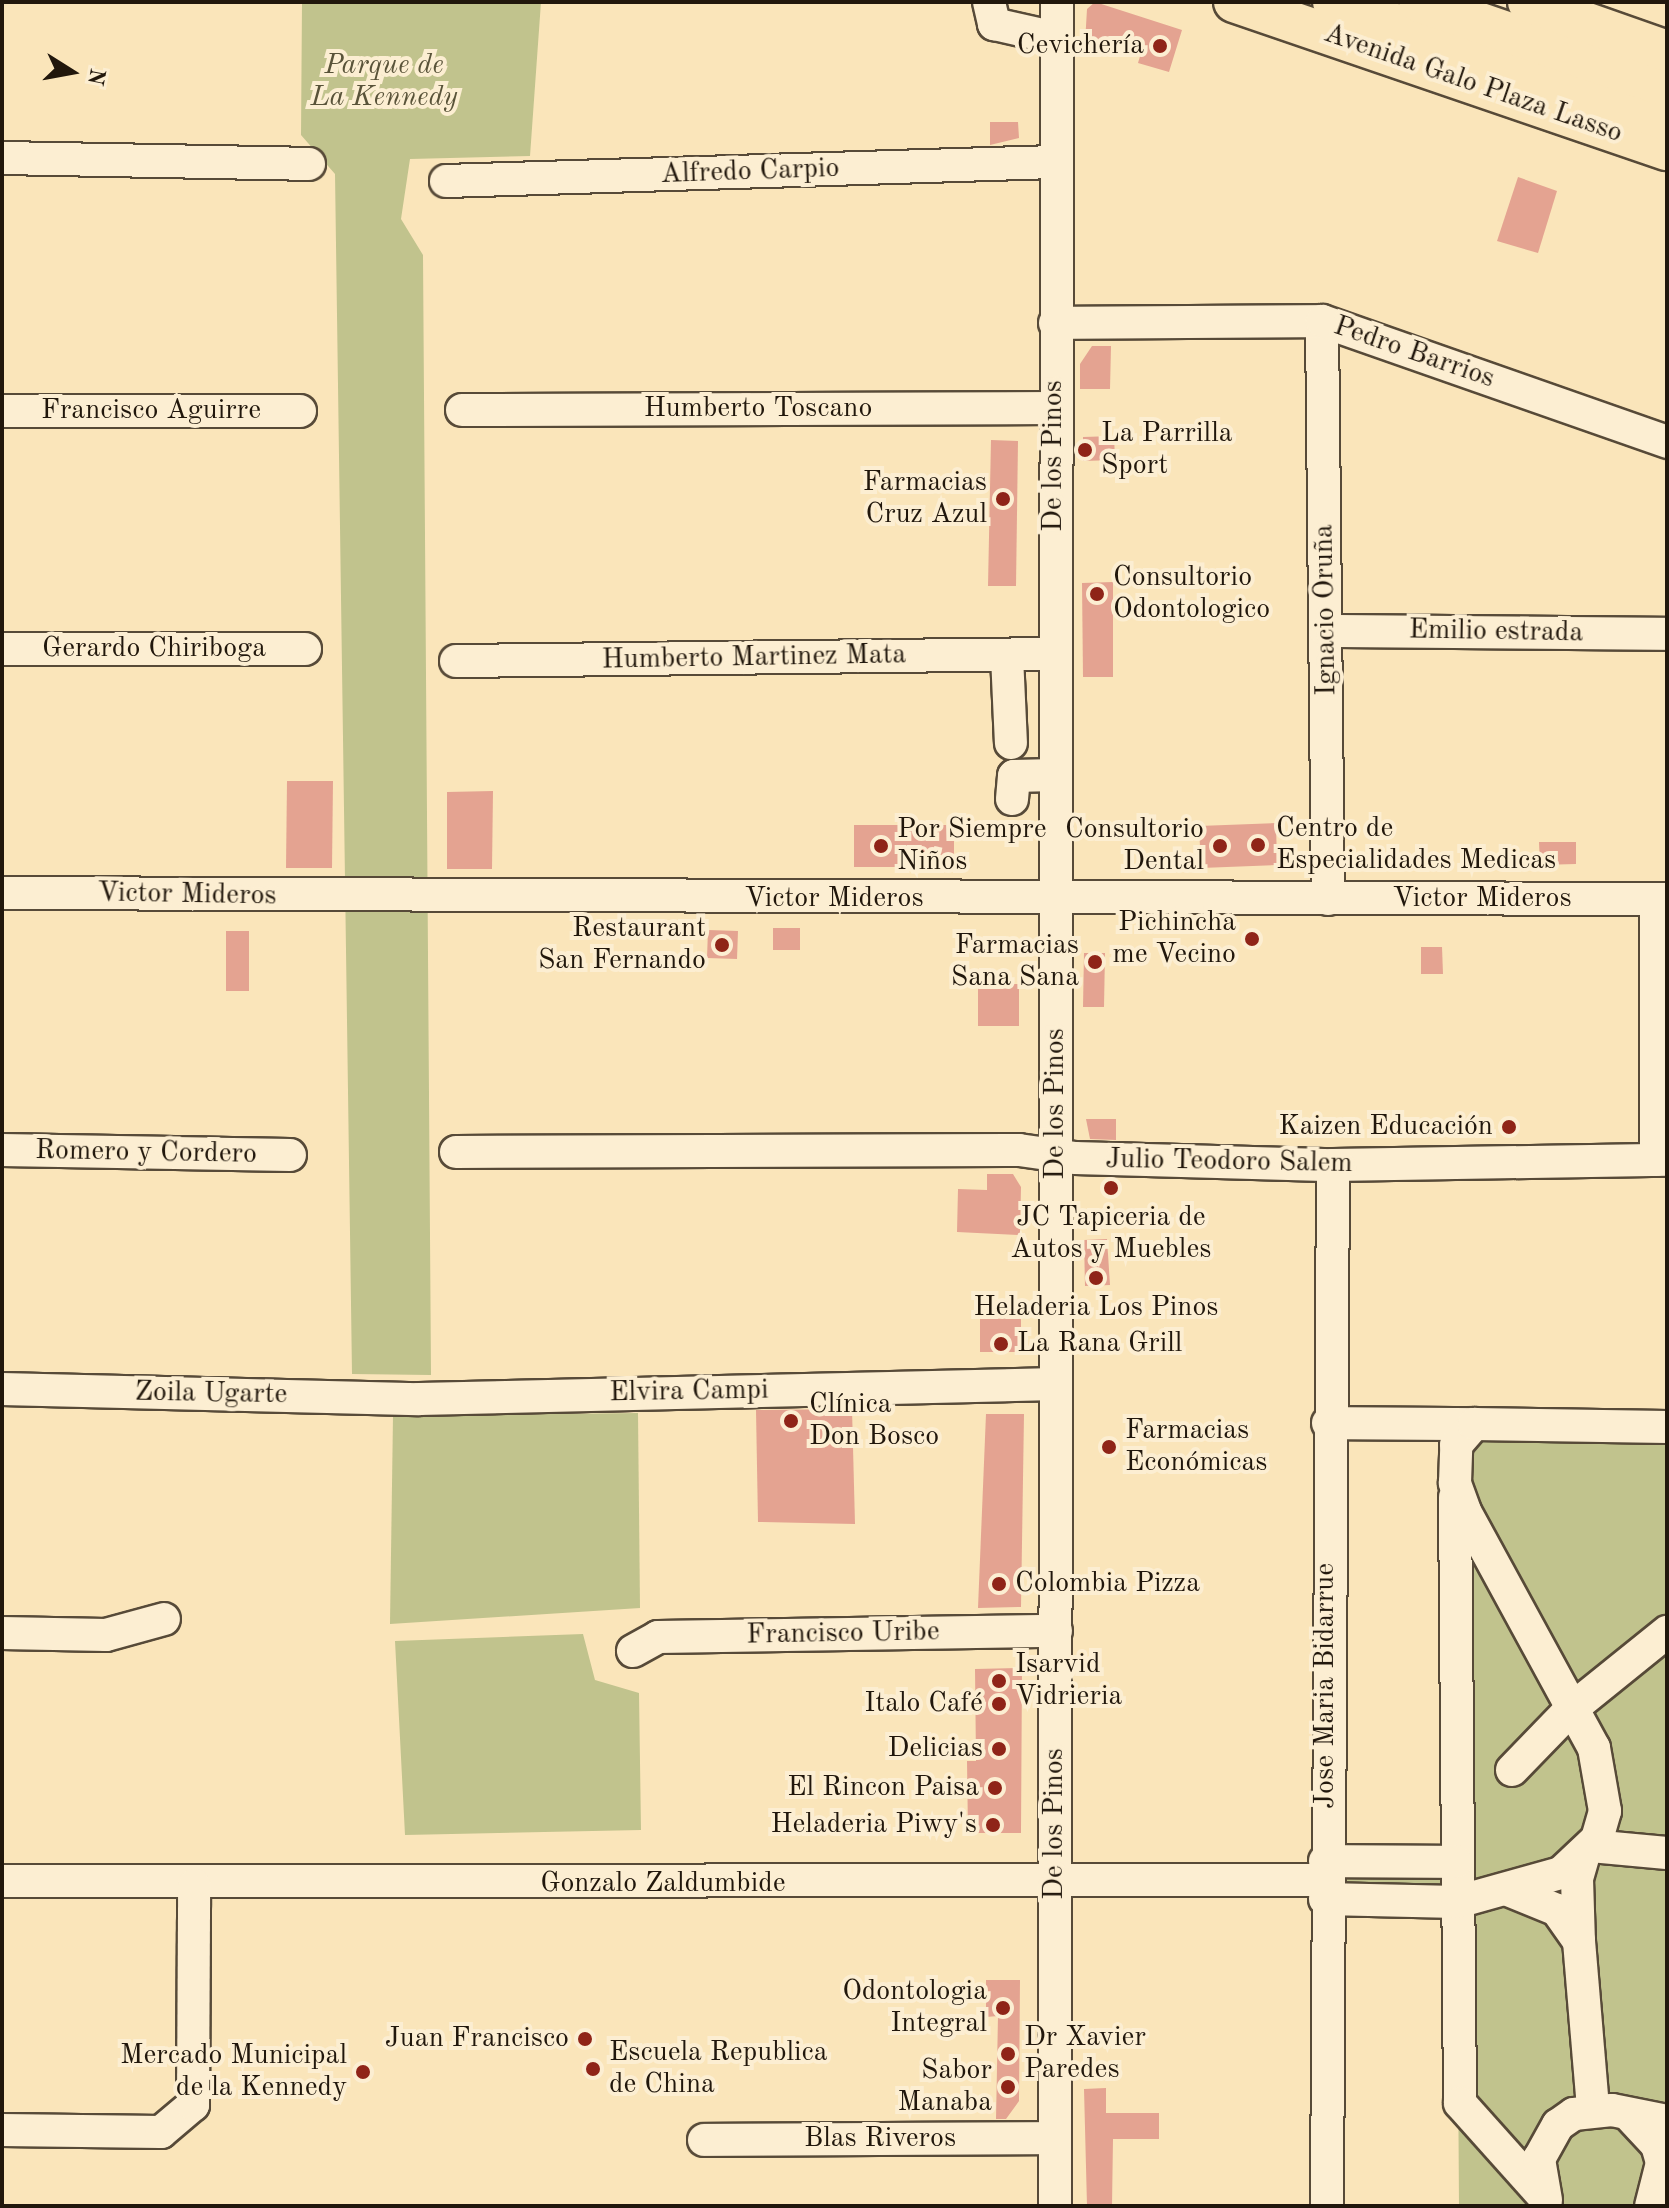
<!DOCTYPE html>
<meta charset="utf-8">
<style>
body{margin:0}
#map{position:relative;width:1669px;height:2208px;overflow:hidden;background:#fae5ba;font-family:"Old Standard TT",serif}
div>[style]{position:absolute}
.green>*{inset:0;background:#c1c38d}
.building>*{inset:0;background:#e4a391}
.roads{filter:drop-shadow(2px 0 #574a38) drop-shadow(-2px 0 #574a38) drop-shadow(0 2px #574a38) drop-shadow(0 -2px #574a38)}
.minor>*{height:32px;margin:-16px;padding:0 16px;transform-origin:16px;border-radius:16px;background:#fceed2}
.major>*{height:40px;margin:-20px;padding:0 20px;transform-origin:20px;border-radius:20px;background:#fae5ba}
.dots>*{width:22px;height:22px;translate:-50% -50%;box-sizing:border-box;border:4px solid #fceed2;border-radius:50%}
span{translate:-50% -50%;white-space:nowrap;text-align:center;line-height:1.15;-webkit-text-stroke:8px #fceed2;paint-order:stroke}
.poi-label{font-size:28px;color:#21170c}
.right{translate:-100% -50%;text-align:right}
.left{translate:0 -50%;text-align:left}
.park-label{font-size:28px;color:#595339;font-style:italic}
.street-label{font-size:28px;color:#21170c}
.frame{position:absolute;inset:0;border:4px solid #21170c;pointer-events:none}
.north{position:absolute;left:32px;top:32px;width:80px;height:80px;-webkit-text-stroke:6px #fceed2;paint-order:stroke;rotate:101deg;font-size:22px;font-weight:700;line-height:32px;text-align:center;color:#21170c}
.north::after{content:'';display:block;margin:auto;width:28px;height:36px;background:#21170c;clip-path:polygon(50% 0,100% 100%,50% 72%,0 100%)}
</style>
<div id="map">
<div class="green">
<i style="clip-path:polygon(302px 2px,541px 2px,530px 156px,410px 159px,401px 219px,423px 255px,431px 1375px,352px 1374px,335px 174px,301px 135px)"></i>
<i style="clip-path:polygon(638px 1413px,640px 1608px,390px 1624px,393px 1416px)"></i>
<i style="clip-path:polygon(1667px 1427px,1667px 2206px,1459px 2206px,1457px 1903px,1325px 1899px,1325px 1861px,1456px 1862px,1461px 1438px)"></i>
<i style="clip-path:polygon(583px 1634px,595px 1680px,639px 1693px,641px 1830px,405px 1835px,395px 1641px)"></i>
</div>
<div class="building">
<i style="clip-path:polygon(1095px 2px,1182px 30px,1169px 72px,1138px 63px,1143px 46px,1085px 43px,1087px 9px)"></i>
<i style="clip-path:polygon(990px 122px,1018px 122px,1019px 138px,990px 145px)"></i>
<i style="clip-path:polygon(1518px 177px,1557px 191px,1538px 253px,1497px 241px)"></i>
<i style="clip-path:polygon(1092px 346px,1111px 346px,1110px 389px,1080px 389px,1080px 364px)"></i>
<i style="clip-path:polygon(1114px 436px,1115px 460px,1083px 461px,1083px 437px)"></i>
<i style="clip-path:polygon(991px 440px,1018px 441px,1016px 586px,988px 586px)"></i>
<i style="clip-path:polygon(1113px 582px,1113px 677px,1083px 677px,1082px 583px)"></i>
<i style="clip-path:polygon(287px 781px,333px 781px,332px 868px,286px 868px)"></i>
<i style="clip-path:polygon(493px 791px,492px 869px,447px 869px,447px 792px)"></i>
<i style="clip-path:polygon(1276px 823px,1277px 865px,1201px 868px,1199px 826px)"></i>
<i style="clip-path:polygon(854px 825px,954px 825px,954px 867px,854px 867px)"></i>
<i style="clip-path:polygon(1539px 842px,1576px 842px,1576px 864px,1540px 865px)"></i>
<i style="clip-path:polygon(773px 928px,800px 928px,800px 950px,773px 950px)"></i>
<i style="clip-path:polygon(708px 930px,738px 931px,737px 959px,707px 958px)"></i>
<i style="clip-path:polygon(226px 931px,249px 931px,249px 991px,226px 991px)"></i>
<i style="clip-path:polygon(1421px 947px,1442px 947px,1443px 974px,1421px 974px)"></i>
<i style="clip-path:polygon(1084px 953px,1105px 953px,1104px 1007px,1083px 1007px)"></i>
<i style="clip-path:polygon(978px 984px,1019px 984px,1019px 1026px,978px 1026px)"></i>
<i style="clip-path:polygon(1086px 1119px,1116px 1119px,1116px 1140px,1090px 1139px)"></i>
<i style="clip-path:polygon(987px 1174px,1013px 1174px,1021px 1187px,1020px 1235px,957px 1232px,958px 1189px,987px 1190px)"></i>
<i style="clip-path:polygon(1107px 1239px,1110px 1285px,1085px 1286px,1084px 1240px)"></i>
<i style="clip-path:polygon(1021px 1318px,1021px 1352px,980px 1352px,980px 1319px)"></i>
<i style="clip-path:polygon(852px 1409px,855px 1524px,758px 1522px,756px 1410px)"></i>
<i style="clip-path:polygon(986px 1414px,1024px 1414px,1021px 1607px,978px 1608px)"></i>
<i style="clip-path:polygon(1022px 1668px,1021px 1833px,968px 1833px,967px 1761px,976px 1761px,975px 1669px)"></i>
<i style="clip-path:polygon(986px 1980px,1020px 1980px,1019px 2101px,1006px 2119px,996px 2119px,998px 2016px,986px 2017px)"></i>
<i style="clip-path:polygon(1106px 2088px,1106px 2113px,1159px 2113px,1159px 2139px,1113px 2139px,1112px 2206px,1087px 2206px,1084px 2089px)"></i>
</div>
<div class="roads">
<div class="minor">
<i style="left:989px;top:2px;width:23px;rotate:77deg"></i>
<i style="left:994px;top:24px;width:64px;rotate:12.7deg"></i>
<i style="left:2px;top:158px;width:307px;rotate:1.1deg"></i>
<i style="left:446px;top:181px;width:608px;rotate:-1.79deg"></i>
<i style="left:1322px;top:321px;width:578px;rotate:89.41deg"></i>
<i style="left:1055px;top:323px;width:267px;rotate:-0.4deg"></i>
<i style="left:1322px;top:321px;width:366px;rotate:19.3deg"></i>
<i style="left:462px;top:410px;width:592px;rotate:-0.19deg"></i>
<i style="left:2px;top:411px;width:298px"></i>
<i style="left:1326px;top:631px;width:341px;rotate:0.5deg"></i>
<i style="left:2px;top:649px;width:303px"></i>
<i style="left:1007px;top:656px;width:87px;rotate:87.4deg"></i>
<i style="left:456px;top:661px;width:596px;rotate:-0.67deg"></i>
<i style="left:1012px;top:799px;width:23px;rotate:-85deg"></i>
<i style="left:1014px;top:776px;width:40px;rotate:-1.4deg"></i>
<i style="left:2px;top:893px;width:1665px;rotate:0.21deg"></i>
<i style="left:1656px;top:900px;width:260px;rotate:90deg"></i>
<i style="left:2px;top:1150px;width:288px;rotate:1deg"></i>
<i style="left:456px;top:1152px;width:563px;rotate:-0.2deg"></i>
<i style="left:1019px;top:1150px;width:57px;rotate:8.1deg"></i>
<i style="left:1075px;top:1158px;width:258px;rotate:1.6deg"></i>
<i style="left:1333px;top:1165px;width:334px;rotate:-0.9deg"></i>
<i style="left:2px;top:1389px;width:417px;rotate:1.4deg"></i>
<i style="left:419px;top:1399px;width:637px;rotate:-1.35deg"></i>
<i style="left:1328px;top:1423px;width:146px;rotate:0.4deg"></i>
<i style="left:1455px;top:1497px;width:606px;rotate:89.53deg"></i>
<i style="left:1460px;top:2103px;width:126px;rotate:48.2deg"></i>
<i style="left:2px;top:1633px;width:104px;rotate:1.1deg"></i>
<i style="left:106px;top:1635px;width:60px;rotate:-15.4deg"></i>
<i style="left:633px;top:1651px;width:29px;rotate:-29deg"></i>
<i style="left:658px;top:1637px;width:398px;rotate:-0.9deg"></i>
<i style="left:1512px;top:1770px;width:82px;rotate:-46deg"></i>
<i style="left:1569px;top:1711px;width:126px;rotate:-38.9deg"></i>
<i style="left:1591px;top:1846px;width:76px;rotate:5.3deg"></i>
<i style="left:1584px;top:1854px;width:26px;rotate:106deg"></i>
<i style="left:1577px;top:1879px;width:62px;rotate:88.2deg"></i>
<i style="left:1579px;top:1941px;width:169px;rotate:85.2deg"></i>
<i style="left:1325px;top:1861px;width:131px;rotate:0.4deg"></i>
<i style="left:2px;top:1881px;width:1323px;rotate:-0.04deg"></i>
<i style="left:1508px;top:1890px;width:53px;rotate:22.2deg"></i>
<i style="left:1557px;top:1910px;width:38px;rotate:55deg"></i>
<i style="left:1325px;top:1899px;width:132px;rotate:1.3deg"></i>
<i style="left:1457px;top:1902px;width:108px;rotate:-15.6deg"></i>
<i style="left:1561px;top:1873px;width:50px;rotate:-43.4deg"></i>
<i style="left:1597px;top:1839px;width:29px;rotate:-74deg"></i>
<i style="left:1605px;top:1811px;width:64px;rotate:-99.9deg"></i>
<i style="left:1594px;top:1748px;width:270px;rotate:-118.6deg"></i>
<i style="left:1465px;top:1511px;width:30px;rotate:-110deg"></i>
<i style="left:1455px;top:1483px;width:38px;rotate:-88deg"></i>
<i style="left:1456px;top:1445px;width:28px;rotate:-49deg"></i>
<i style="left:1474px;top:1424px;width:193px;rotate:0.9deg"></i>
<i style="left:1630px;top:2116px;width:40px;rotate:47deg"></i>
<i style="left:1657px;top:2145px;width:19px;rotate:74deg"></i>
<i style="left:1662px;top:2163px;width:44px;rotate:104.3deg"></i>
<i style="left:2px;top:2130px;width:159px;rotate:0.7deg"></i>
<i style="left:161px;top:2132px;width:42px;rotate:-40.2deg"></i>
<i style="left:193px;top:2105px;width:220px;rotate:-89.7deg"></i>
<i style="left:704px;top:2140px;width:351px;rotate:-0.3deg"></i>
<i style="left:1546px;top:2200px;width:42px;rotate:-99.7deg"></i>
<i style="left:1539px;top:2159px;width:39px;rotate:-61deg"></i>
<i style="left:1558px;top:2125px;width:19px;rotate:-35deg"></i>
<i style="left:1574px;top:2114px;width:38px;rotate:-6deg"></i>
<i style="left:1612px;top:2110px;width:56px;rotate:11.3deg"></i>
<i style="left:1055px;top:2206px;width:2204px;rotate:-89.95deg"></i>
<i style="left:1327px;top:2206px;width:1041px;rotate:-89.67deg"></i>
</div>
<div class="major">
<i style="left:1234px;top:2px;width:458px;rotate:18.9deg"></i>
<i style="left:1333px;top:2px;width:354px;rotate:19.5deg"></i>
<i style="left:1419px;top:2px;width:262px;rotate:18.9deg"></i>
<i style="left:1528px;top:2px;width:147px;rotate:19.4deg"></i>
</div>
</div>
<div class="dots">
<i style="left:1160px;top:46px;background:#8f2418"></i>
<i style="left:1085px;top:450px;background:#8f2418"></i>
<i style="left:1003px;top:499px;background:#8f2418"></i>
<i style="left:1097px;top:594px;background:#8f2418"></i>
<i style="left:1258px;top:845px;background:#8f2418"></i>
<i style="left:881px;top:846px;background:#8f2418"></i>
<i style="left:1220px;top:846px;background:#8f2418"></i>
<i style="left:1252px;top:939px;background:#8f2418"></i>
<i style="left:722px;top:945px;background:#8f2418"></i>
<i style="left:1095px;top:962px;background:#8f2418"></i>
<i style="left:1509px;top:1127px;background:#8f2418"></i>
<i style="left:1111px;top:1188px;background:#8f2418"></i>
<i style="left:1096px;top:1278px;background:#8f2418"></i>
<i style="left:1001px;top:1344px;background:#8f2418"></i>
<i style="left:791px;top:1421px;background:#8f2418"></i>
<i style="left:1109px;top:1447px;background:#8f2418"></i>
<i style="left:999px;top:1584px;background:#8f2418"></i>
<i style="left:999px;top:1681px;background:#8f2418"></i>
<i style="left:999px;top:1704px;background:#8f2418"></i>
<i style="left:999px;top:1749px;background:#8f2418"></i>
<i style="left:995px;top:1788px;background:#8f2418"></i>
<i style="left:993px;top:1825px;background:#8f2418"></i>
<i style="left:1003px;top:2008px;background:#8f2418"></i>
<i style="left:585px;top:2039px;background:#8f2418"></i>
<i style="left:1008px;top:2054px;background:#8f2418"></i>
<i style="left:593px;top:2069px;background:#8f2418"></i>
<i style="left:363px;top:2072px;background:#8f2418"></i>
<i style="left:1008px;top:2087px;background:#8f2418"></i>
</div>
<div class="poi-label">
<span class="right" style="left:1144px;top:46px">Cevichería</span>
<span class="left" style="left:1101px;top:450px">La Parrilla<br>Sport</span>
<span class="right" style="left:987px;top:499px">Farmacias<br>Cruz Azul</span>
<span class="left" style="left:1113px;top:594px">Consultorio<br>Odontologico</span>
<span class="left" style="left:1276px;top:845px">Centro de<br>Especialidades Medicas</span>
<span class="left" style="left:897px;top:846px">Por Siempre<br>Niños</span>
<span class="right" style="left:1204px;top:846px">Consultorio<br>Dental</span>
<span class="right" style="left:1236px;top:939px">Pichincha<br>me Vecino</span>
<span class="right" style="left:706px;top:945px">Restaurant<br>San Fernando</span>
<span class="right" style="left:1079px;top:962px">Farmacias<br>Sana Sana</span>
<span class="right" style="left:1493px;top:1127px">Kaizen Educación</span>
<span style="left:1111px;top:1234px">JC Tapiceria de<br>Autos y Muebles</span>
<span style="left:1096px;top:1308px">Heladeria Los Pinos</span>
<span class="left" style="left:1017px;top:1344px">La Rana Grill</span>
<span class="left" style="left:809px;top:1421px">Clínica<br>Don Bosco</span>
<span class="left" style="left:1125px;top:1447px">Farmacias<br>Económicas</span>
<span class="left" style="left:1015px;top:1584px">Colombia Pizza</span>
<span class="left" style="left:1015px;top:1681px">Isarvid<br>Vidrieria</span>
<span class="right" style="left:983px;top:1704px">Italo Café</span>
<span class="right" style="left:983px;top:1749px">Delicias</span>
<span class="right" style="left:979px;top:1788px">El Rincon Paisa</span>
<span class="right" style="left:977px;top:1825px">Heladeria Piwy's</span>
<span class="right" style="left:987px;top:2008px">Odontologia<br>Integral</span>
<span class="left" style="left:1024px;top:2054px">Dr Xavier<br>Paredes</span>
<span class="right" style="left:569px;top:2039px">Juan Francisco</span>
<span class="left" style="left:609px;top:2069px">Escuela Republica<br>de China</span>
<span class="right" style="left:347px;top:2072px">Mercado Municipal<br>de la Kennedy</span>
<span class="right" style="left:992px;top:2087px">Sabor<br>Manaba</span>
</div>
<div class="park-label">
<span style="left:384px;top:82px">Parque de<br>La Kennedy</span>
</div>
<div class="street-label">
<span style="left:1473px;top:84px;rotate:19deg">Avenida Galo Plaza Lasso</span>
<span style="left:750px;top:172px;rotate:-2deg">Alfredo Carpio</span>
<span style="left:1414px;top:353px;rotate:19deg">Pedro Barrios</span>
<span style="left:758px;top:409px">Humberto Toscano</span>
<span style="left:151px;top:411px">Francisco Aguirre</span>
<span style="left:1054px;top:456px;rotate:-90deg">De los Pinos</span>
<span style="left:1326px;top:610px;rotate:-91deg">Ignacio Oruña</span>
<span style="left:1496px;top:632px;rotate:1deg">Emilio estrada</span>
<span style="left:154px;top:649px">Gerardo Chiriboga</span>
<span style="left:754px;top:658px;rotate:-1deg">Humberto Martinez Mata</span>
<span style="left:187px;top:895px;rotate:1deg">Victor Mideros</span>
<span style="left:834px;top:899px">Victor Mideros</span>
<span style="left:1482px;top:899px">Victor Mideros</span>
<span style="left:1056px;top:1104px;rotate:-90deg">De los Pinos</span>
<span style="left:146px;top:1153px;rotate:1deg">Romero y Cordero</span>
<span style="left:1229px;top:1162px;rotate:1deg">Julio Teodoro Salem</span>
<span style="left:689px;top:1392px;rotate:-1deg">Elvira Campi</span>
<span style="left:211px;top:1394px;rotate:1deg">Zoila Ugarte</span>
<span style="left:843px;top:1634px;rotate:-1deg">Francisco Uribe</span>
<span style="left:1326px;top:1686px;rotate:-90deg">Jose Maria Bidarrue</span>
<span style="left:1055px;top:1824px;rotate:-90deg">De los Pinos</span>
<span style="left:663px;top:1884px">Gonzalo Zaldumbide</span>
<span style="left:880px;top:2139px">Blas Riveros</span>
</div>
<div class="frame"></div>
<div class="north">N</div>
</div>
